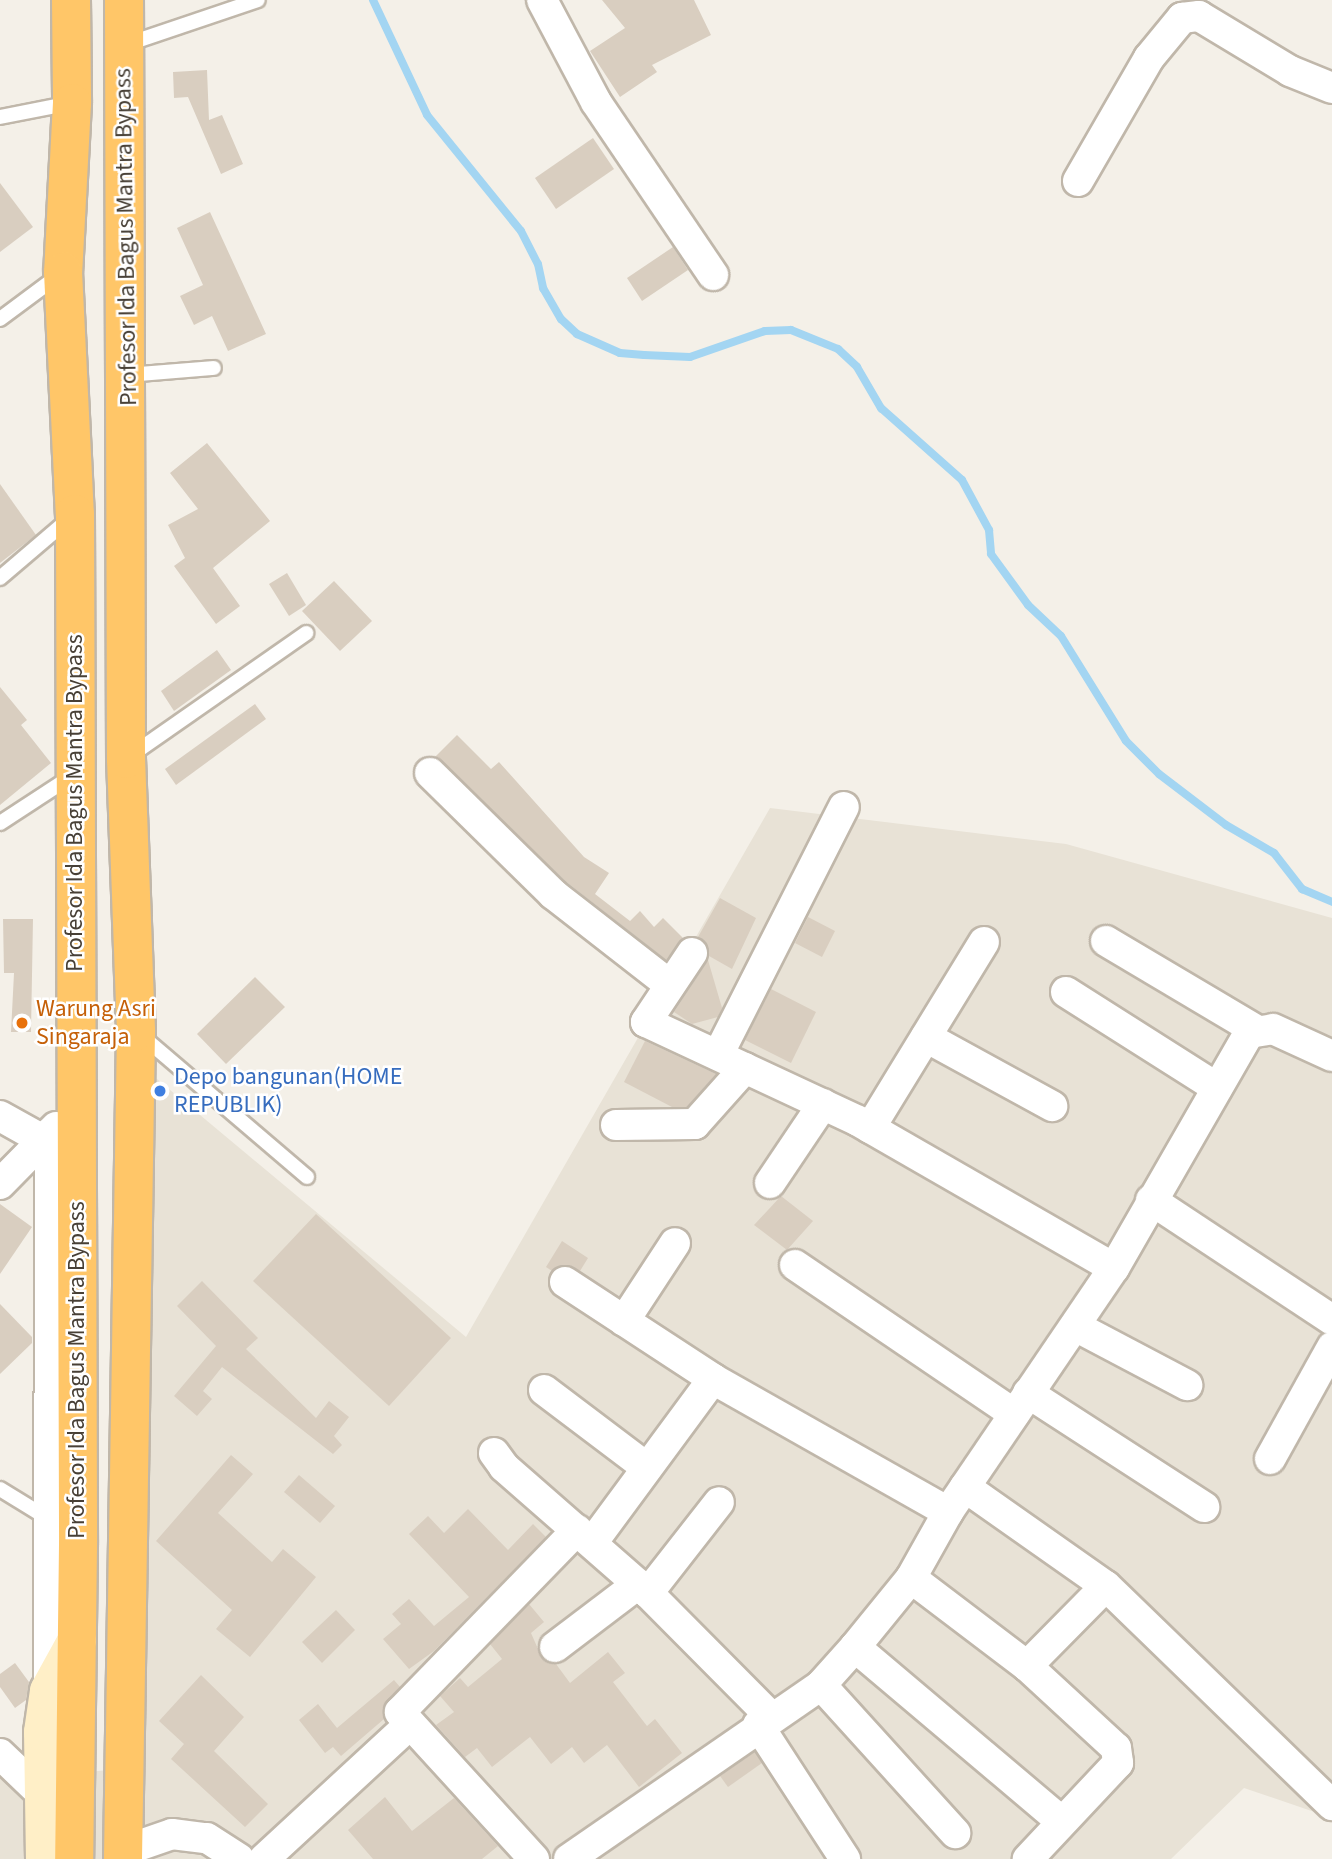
<!DOCTYPE html>
<style>
body{margin:0}
#map{position:relative;width:1332px;height:1859px;overflow:hidden;background:#f4f0e8;font-family:"Source Sans 3",sans-serif}
div>[style]{position:absolute}
.residential>*{inset:0;background:#e8e2d6}
.stream>*{height:8px;margin:-4px;padding:0 4px;transform-origin:4px;border-radius:4px;background:#a3d5f2}
.building>*{inset:0;background:#d9cec0}
.roads{filter:drop-shadow(2px 0 #c0b7aa) drop-shadow(-2px 0 #c0b7aa) drop-shadow(0 2px #c0b7aa) drop-shadow(0 -2px #c0b7aa)}
.lane>*{height:14px;margin:-7px;padding:0 7px;transform-origin:7px;border-radius:7px;background:#fff}
.street>*{height:30px;margin:-15px;padding:0 15px;transform-origin:15px;border-radius:15px;background:#fff}
.secondary>*{height:38px;margin:-19px;padding:0 19px;transform-origin:19px;border-radius:19px;background:#ffefc7}
.highway>*{height:38px;margin:-19px;padding:0 19px;transform-origin:19px;border-radius:19px;background:#ffc668}
.dots>*{width:19px;height:19px;translate:-50% -50%;box-sizing:border-box;border:4px solid #fff;border-radius:50%}
span{translate:-50% -50%;white-space:nowrap;text-align:center;line-height:1.15;-webkit-text-stroke:5px #fff;paint-order:stroke}
.street-label{font-size:24px;color:#484036}
.food-label{font-size:24px;color:#c56008}
.left{translate:0 -50%;text-align:left}
.shop-label{font-size:24px;color:#366cbe}
</style>
<div id="map">
<div class="residential">
<i style="clip-path:polygon(770px 808px,1066px 844px,1332px 918px,1332px 1818px,1244px 1788px,1171px 1859px,0 1859px,0 1755px,27px 1777px,122px 1769px,133px 1059px,466px 1337px)"></i>
</div>
<div class="stream">
<i style="left:373px;top:0;width:127px;rotate:64.8deg"></i>
<i style="left:427px;top:115px;width:149px;rotate:51deg"></i>
<i style="left:521px;top:231px;width:37px;rotate:63deg"></i>
<i style="left:538px;top:264px;width:25px;rotate:78deg"></i>
<i style="left:543px;top:288px;width:36px;rotate:60deg"></i>
<i style="left:561px;top:319px;width:22px;rotate:43deg"></i>
<i style="left:577px;top:334px;width:47px;rotate:23.8deg"></i>
<i style="left:620px;top:353px;width:24px;rotate:5deg"></i>
<i style="left:644px;top:355px;width:46px;rotate:2.5deg"></i>
<i style="left:690px;top:357px;width:79px;rotate:-19.1deg"></i>
<i style="left:765px;top:331px;width:26px;rotate:-2deg"></i>
<i style="left:791px;top:330px;width:51px;rotate:22deg"></i>
<i style="left:838px;top:349px;width:26px;rotate:43deg"></i>
<i style="left:857px;top:367px;width:48px;rotate:59.7deg"></i>
<i style="left:881px;top:408px;width:108px;rotate:41.6deg"></i>
<i style="left:962px;top:480px;width:57px;rotate:61.6deg"></i>
<i style="left:989px;top:530px;width:24px;rotate:85deg"></i>
<i style="left:991px;top:554px;width:63px;rotate:54deg"></i>
<i style="left:1028px;top:605px;width:45px;rotate:43.2deg"></i>
<i style="left:1061px;top:636px;width:123px;rotate:58.2deg"></i>
<i style="left:1126px;top:741px;width:47px;rotate:45deg"></i>
<i style="left:1159px;top:774px;width:84px;rotate:37.3deg"></i>
<i style="left:1226px;top:825px;width:56px;rotate:30.3deg"></i>
<i style="left:1274px;top:853px;width:46px;rotate:52.1deg"></i>
<i style="left:1302px;top:889px;width:33px;rotate:23deg"></i>
</div>
<div class="building">
<i style="clip-path:polygon(602px 0,694px 0,711px 35px,652px 65px,657px 72px,620px 97px,590px 51px,625px 28px)"></i>
<i style="clip-path:polygon(207px 70px,209px 120px,222px 115px,243px 164px,221px 174px,188px 97px,174px 98px,173px 72px)"></i>
<i style="clip-path:polygon(593px 138px,614px 169px,556px 209px,535px 178px)"></i>
<i style="clip-path:polygon(0 183px,33px 227px,0 252px)"></i>
<i style="clip-path:polygon(210px 212px,266px 334px,228px 351px,212px 316px,194px 325px,180px 296px,203px 285px,177px 228px)"></i>
<i style="clip-path:polygon(673px 247px,688px 270px,642px 301px,627px 278px)"></i>
<i style="clip-path:polygon(207px 443px,270px 521px,213px 568px,240px 606px,216px 624px,174px 566px,185px 558px,168px 525px,198px 509px,170px 473px)"></i>
<i style="clip-path:polygon(0 484px,36px 535px,0 563px)"></i>
<i style="clip-path:polygon(287px 573px,306px 605px,289px 616px,269px 584px)"></i>
<i style="clip-path:polygon(334px 581px,372px 621px,340px 651px,302px 611px)"></i>
<i style="clip-path:polygon(217px 650px,231px 670px,174px 711px,161px 691px)"></i>
<i style="clip-path:polygon(0 687px,27px 720px,21px 725px,51px 763px,0 805px)"></i>
<i style="clip-path:polygon(255px 704px,266px 719px,176px 785px,165px 769px)"></i>
<i style="clip-path:polygon(457px 735px,491px 769px,499px 762px,584px 857px,609px 873px,595px 894px,630px 921px,640px 911px,654px 927px,663px 918px,683px 938px,666px 960px,565px 881px,435px 757px)"></i>
<i style="clip-path:polygon(720px 898px,756px 918px,732px 969px,709px 956px,707px 945px,698px 937px)"></i>
<i style="clip-path:polygon(808px 917px,835px 931px,822px 957px,795px 943px)"></i>
<i style="clip-path:polygon(3px 919px,33px 919px,31px 1032px,11px 1032px,14px 973px,4px 973px)"></i>
<i style="clip-path:polygon(708px 960px,722px 1008px,718px 1017px,692px 1024px,674px 1012px)"></i>
<i style="clip-path:polygon(255px 977px,285px 1007px,226px 1064px,197px 1034px)"></i>
<i style="clip-path:polygon(771px 989px,816px 1012px,791px 1063px,745px 1040px)"></i>
<i style="clip-path:polygon(645px 1041px,716px 1074px,687px 1107px,672px 1107px,624px 1082px)"></i>
<i style="clip-path:polygon(781px 1196px,813px 1221px,787px 1250px,754px 1225px)"></i>
<i style="clip-path:polygon(0 1204px,32px 1227px,0 1274px)"></i>
<i style="clip-path:polygon(316px 1214px,451px 1338px,389px 1406px,253px 1281px)"></i>
<i style="clip-path:polygon(562px 1241px,588px 1258px,580px 1271px,567px 1265px,552px 1271px,546px 1267px)"></i>
<i style="clip-path:polygon(202px 1281px,258px 1338px,246px 1349px,316px 1418px,329px 1401px,349px 1417px,334px 1436px,342px 1445px,333px 1454px,222px 1367px,203px 1391px,212px 1399px,197px 1416px,174px 1396px,216px 1346px,177px 1306px)"></i>
<i style="clip-path:polygon(0 1304px,32px 1337px,32px 1343px,0 1374px)"></i>
<i style="clip-path:polygon(231px 1455px,253px 1474px,218px 1513px,272px 1562px,283px 1549px,316px 1577px,250px 1657px,216px 1629px,232px 1610px,156px 1541px)"></i>
<i style="clip-path:polygon(299px 1475px,335px 1506px,320px 1523px,284px 1492px)"></i>
<i style="clip-path:polygon(468px 1509px,508px 1550px,533px 1524px,546px 1537px,434px 1651px,409px 1669px,383px 1639px,401px 1624px,392px 1614px,409px 1599px,434px 1626px,469px 1597px,409px 1534px,428px 1516px,444px 1533px)"></i>
<i style="clip-path:polygon(529px 1604px,544px 1622px,531px 1633px,542px 1658px,556px 1664px,570px 1683px,608px 1652px,625px 1673px,613px 1682px,647px 1726px,655px 1719px,682px 1753px,639px 1787px,607px 1745px,584px 1763px,572px 1747px,551px 1764px,530px 1737px,492px 1767px,477px 1748px,465px 1757px,436px 1725px,454px 1712px,440px 1696px,460px 1678px,468px 1687px,502px 1659px,490px 1644px)"></i>
<i style="clip-path:polygon(336px 1610px,355px 1630px,322px 1663px,302px 1642px)"></i>
<i style="clip-path:polygon(15px 1663px,29px 1682px,26px 1700px,15px 1708px,0 1687px,0 1674px)"></i>
<i style="clip-path:polygon(201px 1675px,244px 1717px,214px 1751px,268px 1804px,245px 1827px,171px 1759px,184px 1744px,159px 1721px)"></i>
<i style="clip-path:polygon(394px 1680px,400px 1687px,383px 1707px,384px 1719px,341px 1756px,333px 1747px,325px 1753px,299px 1720px,318px 1704px,337px 1728px)"></i>
<i style="clip-path:polygon(755px 1752px,762px 1763px,728px 1787px,720px 1776px)"></i>
<i style="clip-path:polygon(385px 1797px,412px 1831px,454px 1798px,498px 1846px,482px 1859px,373px 1859px,348px 1830px)"></i>
</div>
<div class="roads">
<div class="lane">
<i style="left:125px;top:45px;width:140px;rotate:-18.7deg"></i>
<i style="left:0;top:117px;width:72px;rotate:-11.2deg"></i>
<i style="left:0;top:319px;width:74px;rotate:-36.7deg"></i>
<i style="left:128px;top:375px;width:86px;rotate:-4.7deg"></i>
<i style="left:0;top:578px;width:89px;rotate:-40.5deg"></i>
<i style="left:130px;top:756px;width:215px;rotate:-34.9deg"></i>
<i style="left:0;top:823px;width:86px;rotate:-33.1deg"></i>
<i style="left:142px;top:1036px;width:217px;rotate:40.5deg"></i>
<i style="left:0;top:1489px;width:57px;rotate:31.5deg"></i>
</div>
<div class="street">
<i style="left:542px;top:0;width:115px;rotate:62.1deg"></i>
<i style="left:596px;top:102px;width:209px;rotate:55.9deg"></i>
<i style="left:1078px;top:181px;width:142px;rotate:-60deg"></i>
<i style="left:1149px;top:58px;width:52px;rotate:-50.5deg"></i>
<i style="left:1182px;top:18px;width:17px;rotate:-7deg"></i>
<i style="left:1199px;top:16px;width:106px;rotate:31.1deg"></i>
<i style="left:1290px;top:71px;width:45px;rotate:22deg"></i>
<i style="left:430px;top:773px;width:173px;rotate:44.5deg"></i>
<i style="left:553px;top:894px;width:148px;rotate:37.9deg"></i>
<i style="left:1106px;top:941px;width:174px;rotate:30.7deg"></i>
<i style="left:692px;top:953px;width:83px;rotate:123.7deg"></i>
<i style="left:646px;top:1022px;width:234px;rotate:25deg"></i>
<i style="left:858px;top:1121px;width:295px;rotate:29.9deg"></i>
<i style="left:1066px;top:992px;width:179px;rotate:32.4deg"></i>
<i style="left:926px;top:1037px;width:144px;rotate:28.7deg"></i>
<i style="left:718px;top:1055px;width:278px;rotate:-63.1deg"></i>
<i style="left:0;top:1116px;width:49px;rotate:29.2deg"></i>
<i style="left:616px;top:1125px;width:79px;rotate:-0.7deg"></i>
<i style="left:695px;top:1124px;width:75px;rotate:-48.2deg"></i>
<i style="left:870px;top:1128px;width:218px;rotate:-58.5deg"></i>
<i style="left:770px;top:1183px;width:95px;rotate:-56.1deg"></i>
<i style="left:0;top:1184px;width:80px;rotate:-45.5deg"></i>
<i style="left:1151px;top:1200px;width:217px;rotate:33.5deg"></i>
<i style="left:795px;top:1265px;width:265px;rotate:34.2deg"></i>
<i style="left:565px;top:1282px;width:177px;rotate:33.2deg"></i>
<i style="left:713px;top:1379px;width:270px;rotate:29.5deg"></i>
<i style="left:624px;top:1321px;width:93px;rotate:-56.8deg"></i>
<i style="left:1075px;top:1326px;width:127px;rotate:27.8deg"></i>
<i style="left:544px;top:1390px;width:129px;rotate:37.1deg"></i>
<i style="left:1028px;top:1393px;width:210px;rotate:32.9deg"></i>
<i style="left:494px;top:1453px;width:17px;rotate:54deg"></i>
<i style="left:504px;top:1467px;width:191px;rotate:41.2deg"></i>
<i style="left:648px;top:1593px;width:173px;rotate:45.2deg"></i>
<i style="left:1270px;top:1459px;width:128px;rotate:-61deg"></i>
<i style="left:965px;top:1487px;width:172px;rotate:35.1deg"></i>
<i style="left:1106px;top:1586px;width:315px;rotate:44.1deg"></i>
<i style="left:592px;top:1543px;width:204px;rotate:-53.6deg"></i>
<i style="left:911px;top:1578px;width:146px;rotate:37.2deg"></i>
<i style="left:1027px;top:1666px;width:121px;rotate:42.7deg"></i>
<i style="left:1116px;top:1748px;width:15px;rotate:82deg"></i>
<i style="left:1118px;top:1763px;width:132px;rotate:133.2deg"></i>
<i style="left:648px;top:1593px;width:115px;rotate:-52deg"></i>
<i style="left:555px;top:1647px;width:104px;rotate:-37.2deg"></i>
<i style="left:855px;top:1647px;width:268px;rotate:40.2deg"></i>
<i style="left:1027px;top:1666px;width:112px;rotate:-45.4deg"></i>
<i style="left:821px;top:1685px;width:200px;rotate:47.8deg"></i>
<i style="left:49px;top:1691px;width:558px;rotate:-89.9deg"></i>
<i style="left:758px;top:1725px;width:160px;rotate:57deg"></i>
<i style="left:0;top:1754px;width:62px;rotate:43.7deg"></i>
<i style="left:123px;top:1851px;width:52px;rotate:-19.1deg"></i>
<i style="left:172px;top:1834px;width:35px;rotate:7deg"></i>
<i style="left:207px;top:1838px;width:38px;rotate:33deg"></i>
<i style="left:264px;top:1859px;width:196px;rotate:-42.7deg"></i>
<i style="left:534px;top:1859px;width:199px;rotate:-132.4deg"></i>
<i style="left:400px;top:1712px;width:254px;rotate:-45.8deg"></i>
<i style="left:569px;top:1859px;width:306px;rotate:-34.6deg"></i>
<i style="left:821px;top:1685px;width:51px;rotate:-48.2deg"></i>
<i style="left:855px;top:1647px;width:89px;rotate:-50.9deg"></i>
<i style="left:911px;top:1578px;width:76px;rotate:-60.7deg"></i>
<i style="left:948px;top:1512px;width:295px;rotate:-55.8deg"></i>
<i style="left:1114px;top:1268px;width:271px;rotate:-60.1deg"></i>
<i style="left:1249px;top:1033px;width:24px;rotate:-9deg"></i>
<i style="left:1273px;top:1029px;width:65px;rotate:24.6deg"></i>
</div>
<div class="secondary">
<i style="left:45px;top:1859px;width:127px;rotate:-90.9deg"></i>
<i style="left:43px;top:1732px;width:41px;rotate:-81.7deg"></i>
<i style="left:49px;top:1691px;width:58px;rotate:-61.2deg"></i>
</div>
<div class="highway">
<i style="left:71px;top:0;width:103px;rotate:89.4deg"></i>
<i style="left:72px;top:103px;width:169px;rotate:93deg"></i>
<i style="left:63px;top:272px;width:242px;rotate:87.2deg"></i>
<i style="left:75px;top:514px;width:1031px;rotate:89.83deg"></i>
<i style="left:78px;top:1545px;width:314px;rotate:90.7deg"></i>
<i style="left:123px;top:1859px;width:828px;rotate:-89.1deg"></i>
<i style="left:136px;top:1031px;width:272px;rotate:-92.1deg"></i>
<i style="left:126px;top:759px;width:759px;rotate:-90.15deg"></i>
</div>
</div>
<div class="dots">
<i style="left:22px;top:1023px;background:#e8710a"></i>
<i style="left:160px;top:1091px;background:#3f7fe0"></i>
</div>
<div class="street-label">
<span style="left:126px;top:237px;rotate:-91deg">Profesor Ida Bagus Mantra Bypass</span>
<span style="left:75px;top:803px;rotate:-90deg">Profesor Ida Bagus Mantra Bypass</span>
<span style="left:77px;top:1370px;rotate:-90deg">Profesor Ida Bagus Mantra Bypass</span>
</div>
<div class="food-label">
<span class="left" style="left:36px;top:1023px">Warung Asri<br>Singaraja</span>
</div>
<div class="shop-label">
<span class="left" style="left:174px;top:1091px">Depo bangunan(HOME<br>REPUBLIK)</span>
</div>
</div>
